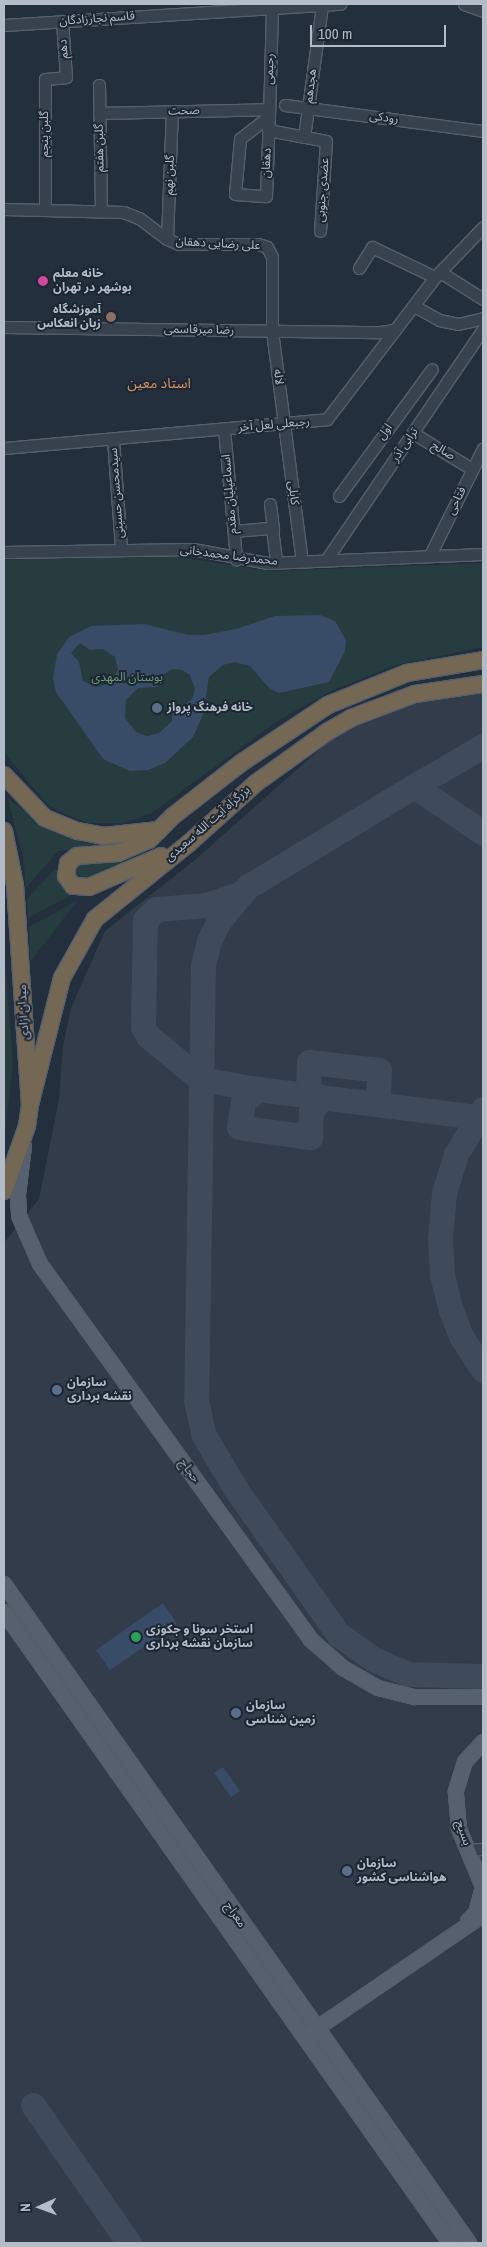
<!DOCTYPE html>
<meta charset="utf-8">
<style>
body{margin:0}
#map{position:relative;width:487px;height:2247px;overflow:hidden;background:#242f3e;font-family:"Archivo Narrow","Noto Sans Arabic",sans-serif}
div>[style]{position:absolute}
.airport>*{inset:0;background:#323c4b}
.green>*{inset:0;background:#263c3f}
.water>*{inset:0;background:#394c67}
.taxiway>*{height:25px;margin:-12.5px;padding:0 12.5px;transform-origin:12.5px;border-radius:12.5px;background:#3f4a5a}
.roads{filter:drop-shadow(1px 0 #565f6c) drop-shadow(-1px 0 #565f6c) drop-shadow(0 1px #565f6c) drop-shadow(0 -1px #565f6c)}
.minor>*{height:11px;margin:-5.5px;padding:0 5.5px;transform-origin:5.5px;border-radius:5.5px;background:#38414e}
.major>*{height:14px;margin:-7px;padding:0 7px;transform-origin:7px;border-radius:7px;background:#56606e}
.highway>*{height:16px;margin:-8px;padding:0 8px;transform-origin:8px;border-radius:8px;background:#746855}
.dots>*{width:14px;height:14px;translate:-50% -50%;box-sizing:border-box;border:2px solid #1d2633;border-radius:50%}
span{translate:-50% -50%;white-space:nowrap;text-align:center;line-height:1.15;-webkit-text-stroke:4px #1d2633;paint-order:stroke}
.street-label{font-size:12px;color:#b4bcc9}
.poi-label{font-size:12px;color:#b4bcc9;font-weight:700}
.left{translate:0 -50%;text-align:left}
.right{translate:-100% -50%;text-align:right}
.park-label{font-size:12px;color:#6b9a76}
.neighbourhood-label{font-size:14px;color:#d59563}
.frame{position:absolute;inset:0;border:5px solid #b4bcc9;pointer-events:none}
.north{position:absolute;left:15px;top:2182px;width:50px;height:50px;-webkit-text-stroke:4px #1d2633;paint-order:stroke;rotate:268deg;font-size:14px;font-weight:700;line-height:20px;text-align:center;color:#b4bcc9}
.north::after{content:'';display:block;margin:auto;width:18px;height:22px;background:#b4bcc9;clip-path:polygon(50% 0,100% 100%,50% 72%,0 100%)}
.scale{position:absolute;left:310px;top:25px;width:136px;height:22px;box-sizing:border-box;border:2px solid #b4bcc9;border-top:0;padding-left:6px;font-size:15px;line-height:18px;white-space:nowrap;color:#b4bcc9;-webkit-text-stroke:4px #1d2633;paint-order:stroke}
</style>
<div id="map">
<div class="airport">
<i style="clip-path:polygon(483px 690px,483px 2243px,4px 2243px,4px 1243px,39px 1199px,59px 1099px,63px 1046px,71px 1008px,105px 931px,195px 860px,338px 733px,379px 712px,422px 699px)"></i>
</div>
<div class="green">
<i style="clip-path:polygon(133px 554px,171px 556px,270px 571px,483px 563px,483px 647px,396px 665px,331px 691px,279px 720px,150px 814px,123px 823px,88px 823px,58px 811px,45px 802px,4px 752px,4px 560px)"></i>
<i style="clip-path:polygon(6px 793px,11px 801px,54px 832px,82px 842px,111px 846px,58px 851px,26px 888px,23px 856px)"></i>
<i style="clip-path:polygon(143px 852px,90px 881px,73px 879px,73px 866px,79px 862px,113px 860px)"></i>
<i style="clip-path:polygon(56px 868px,71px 895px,28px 918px,27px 899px)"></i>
<i style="clip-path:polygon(78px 900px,30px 962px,29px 927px)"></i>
<i style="clip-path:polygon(4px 953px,13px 1063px,4px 1139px)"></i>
</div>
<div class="water">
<i style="clip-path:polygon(evenodd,320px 615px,335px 621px,346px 640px,345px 651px,329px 682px,279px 693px,270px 689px,250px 666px,234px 662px,223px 665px,209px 677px,203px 715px,193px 737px,165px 763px,148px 770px,130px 771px,103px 759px,56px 692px,53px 678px,57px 654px,69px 637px,91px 626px,144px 624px,188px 635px,204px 635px,236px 629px,275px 616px,320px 615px,80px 643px,90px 650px,103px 649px,115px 657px,118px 670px,110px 683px,96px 687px,83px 681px,79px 662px,71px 653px,80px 643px,320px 615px,172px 669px,182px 670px,190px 675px,195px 689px,192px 699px,184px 705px,173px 707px,172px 721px,159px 733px,147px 736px,136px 732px,125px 718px,126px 700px,138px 688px,157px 687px,160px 677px,172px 669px)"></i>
<i style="clip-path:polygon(163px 1603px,177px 1624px,110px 1670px,96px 1650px)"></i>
<i style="clip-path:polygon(223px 1767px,240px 1791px,231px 1797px,214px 1773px)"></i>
</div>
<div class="taxiway">
<i style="left:414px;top:786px;width:80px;rotate:-30.1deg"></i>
<i style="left:483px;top:833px;width:83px;rotate:-145.7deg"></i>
<i style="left:414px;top:786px;width:195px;rotate:148.8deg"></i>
<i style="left:247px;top:887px;width:44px;rotate:129.5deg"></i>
<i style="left:219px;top:921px;width:22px;rotate:117deg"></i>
<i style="left:209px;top:941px;width:25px;rotate:104deg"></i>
<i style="left:203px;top:965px;width:435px;rotate:90.9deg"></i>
<i style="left:196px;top:1400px;width:35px;rotate:78deg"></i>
<i style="left:203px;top:1434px;width:63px;rotate:59.3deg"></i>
<i style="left:235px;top:1488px;width:179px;rotate:54.8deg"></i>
<i style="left:338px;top:1634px;width:43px;rotate:35.5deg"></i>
<i style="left:373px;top:1659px;width:39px;rotate:23deg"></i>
<i style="left:409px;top:1674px;width:74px;rotate:1.5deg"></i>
<i style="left:243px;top:893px;width:38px;rotate:162deg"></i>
<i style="left:207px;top:905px;width:51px;rotate:175.5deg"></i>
<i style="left:156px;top:909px;width:16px;rotate:135deg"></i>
<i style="left:145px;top:920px;width:107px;rotate:91.1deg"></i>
<i style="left:143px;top:1027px;width:10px;rotate:61deg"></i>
<i style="left:148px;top:1036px;width:67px;rotate:39.6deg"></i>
<i style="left:200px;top:1079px;width:59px;rotate:9.8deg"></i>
<i style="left:258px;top:1089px;width:220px;rotate:7.3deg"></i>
<i style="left:258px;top:1089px;width:19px;rotate:141deg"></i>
<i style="left:243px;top:1101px;width:26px;rotate:99deg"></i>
<i style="left:239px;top:1127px;width:72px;rotate:8deg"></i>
<i style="left:310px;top:1137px;width:26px;rotate:-88deg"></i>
<i style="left:311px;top:1111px;width:16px;rotate:-52deg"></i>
<i style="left:321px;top:1098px;width:15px;rotate:-148deg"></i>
<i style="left:308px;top:1090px;width:28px;rotate:-88deg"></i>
<i style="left:309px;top:1062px;width:70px;rotate:6.5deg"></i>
<i style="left:379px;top:1070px;width:27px;rotate:92deg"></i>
<i style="left:483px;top:1109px;width:52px;rotate:121deg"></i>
<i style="left:456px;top:1154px;width:41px;rotate:107.1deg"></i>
<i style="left:444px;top:1193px;width:45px;rotate:95.1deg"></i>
<i style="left:440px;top:1238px;width:37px;rotate:87deg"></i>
<i style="left:442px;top:1275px;width:36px;rotate:76deg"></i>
<i style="left:451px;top:1310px;width:28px;rotate:69deg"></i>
<i style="left:461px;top:1336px;width:40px;rotate:57.1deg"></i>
<i style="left:33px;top:2105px;width:168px;rotate:55.2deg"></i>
</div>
<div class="roads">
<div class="minor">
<i style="left:464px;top:4px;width:20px;rotate:20deg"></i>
<i style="left:4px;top:25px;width:337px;rotate:-3.6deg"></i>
<i style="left:99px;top:85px;width:126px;rotate:89.1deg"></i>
<i style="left:285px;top:105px;width:200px;rotate:7.5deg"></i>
<i style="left:99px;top:113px;width:170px;rotate:-1.3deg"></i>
<i style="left:269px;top:116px;width:37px;rotate:142deg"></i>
<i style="left:240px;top:139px;width:55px;rotate:95.2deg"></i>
<i style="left:235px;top:194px;width:31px;rotate:4deg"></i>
<i style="left:266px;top:196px;width:80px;rotate:-87.9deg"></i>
<i style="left:269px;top:116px;width:109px;rotate:-88.4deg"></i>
<i style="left:268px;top:130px;width:59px;rotate:10.7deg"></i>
<i style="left:326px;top:141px;width:90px;rotate:93.8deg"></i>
<i style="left:304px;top:137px;width:133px;rotate:-82.2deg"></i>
<i style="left:4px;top:209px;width:119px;rotate:1.4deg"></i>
<i style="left:123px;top:212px;width:17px;rotate:21deg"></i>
<i style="left:139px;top:218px;width:35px;rotate:37deg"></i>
<i style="left:167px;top:239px;width:13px;rotate:23deg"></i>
<i style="left:179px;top:244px;width:79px"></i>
<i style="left:258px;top:244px;width:9px;rotate:18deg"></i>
<i style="left:267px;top:247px;width:11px;rotate:63deg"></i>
<i style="left:272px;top:257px;width:74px;rotate:90deg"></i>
<i style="left:272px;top:331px;width:232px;rotate:82.6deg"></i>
<i style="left:45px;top:210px;width:131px;rotate:-90deg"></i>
<i style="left:45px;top:79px;width:21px;rotate:-5deg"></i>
<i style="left:66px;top:77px;width:56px;rotate:-94.1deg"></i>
<i style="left:167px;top:239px;width:128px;rotate:-87.8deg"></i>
<i style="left:359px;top:268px;width:25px;rotate:-58deg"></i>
<i style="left:372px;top:247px;width:70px;rotate:25.5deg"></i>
<i style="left:440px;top:272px;width:51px;rotate:32.1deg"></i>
<i style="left:414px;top:306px;width:29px;rotate:29deg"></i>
<i style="left:439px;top:320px;width:19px;rotate:12deg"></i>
<i style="left:458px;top:324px;width:26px;rotate:-13deg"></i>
<i style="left:4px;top:327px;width:376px;rotate:0.8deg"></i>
<i style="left:380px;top:332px;width:15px;rotate:-8deg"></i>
<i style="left:224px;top:429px;width:131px;rotate:84.7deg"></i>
<i style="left:413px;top:433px;width:69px;rotate:31.4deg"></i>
<i style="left:113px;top:439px;width:109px;rotate:85.8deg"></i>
<i style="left:4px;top:448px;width:324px;rotate:-5.1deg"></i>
<i style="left:327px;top:419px;width:178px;rotate:-52.7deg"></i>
<i style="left:435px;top:277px;width:69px;rotate:-46.2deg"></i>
<i style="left:339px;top:496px;width:157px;rotate:-53.8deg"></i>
<i style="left:270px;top:504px;width:26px;rotate:83deg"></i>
<i style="left:234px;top:531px;width:38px;rotate:-5deg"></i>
<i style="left:272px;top:528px;width:35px;rotate:83deg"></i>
<i style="left:4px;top:552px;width:189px;rotate:-0.9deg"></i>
<i style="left:193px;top:549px;width:75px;rotate:10.7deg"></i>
<i style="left:267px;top:563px;width:216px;rotate:-2.4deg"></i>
<i style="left:430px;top:555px;width:119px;rotate:-63.6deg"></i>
<i style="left:326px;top:560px;width:279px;rotate:-55.8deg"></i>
<i style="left:468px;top:1850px;width:15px;rotate:-4deg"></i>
</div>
<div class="major">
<i style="left:24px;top:1146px;width:49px;rotate:97deg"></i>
<i style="left:18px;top:1195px;width:21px;rotate:87deg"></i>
<i style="left:19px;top:1216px;width:52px;rotate:66.4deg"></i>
<i style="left:40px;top:1264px;width:462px;rotate:54.2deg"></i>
<i style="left:310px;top:1639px;width:44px;rotate:41.3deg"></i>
<i style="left:343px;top:1668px;width:40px;rotate:29.7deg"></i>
<i style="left:378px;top:1688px;width:38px;rotate:14deg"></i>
<i style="left:415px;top:1697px;width:68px"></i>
<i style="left:4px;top:1584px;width:807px;rotate:54.79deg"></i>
<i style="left:4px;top:1612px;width:773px;rotate:54.75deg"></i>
<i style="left:468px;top:1921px;width:11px;rotate:-45deg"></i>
<i style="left:476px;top:1913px;width:27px;rotate:-75deg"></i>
<i style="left:483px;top:1887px;width:63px;rotate:-112.5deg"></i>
<i style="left:459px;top:1829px;width:38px;rotate:-95deg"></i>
<i style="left:456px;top:1791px;width:30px;rotate:-73deg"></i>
<i style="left:465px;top:1762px;width:27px;rotate:-48deg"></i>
<i style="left:310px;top:2033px;width:209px;rotate:-34.3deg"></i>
</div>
<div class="highway">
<i style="left:4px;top:775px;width:59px;rotate:46.4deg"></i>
<i style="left:45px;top:818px;width:35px;rotate:22deg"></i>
<i style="left:78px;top:831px;width:26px;rotate:11deg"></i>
<i style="left:104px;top:836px;width:55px;rotate:-6.2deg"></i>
<i style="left:4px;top:831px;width:55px;rotate:78.5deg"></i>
<i style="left:15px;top:885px;width:221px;rotate:86.1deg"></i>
<i style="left:30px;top:1105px;width:21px;rotate:98deg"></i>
<i style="left:27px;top:1126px;width:69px;rotate:109.5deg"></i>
<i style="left:161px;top:856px;width:78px;rotate:156.7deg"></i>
<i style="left:89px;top:887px;width:16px;rotate:-176deg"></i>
<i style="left:73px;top:886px;width:12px;rotate:-125deg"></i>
<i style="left:66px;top:876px;width:13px;rotate:-81deg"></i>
<i style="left:68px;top:863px;width:11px;rotate:-38deg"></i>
<i style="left:77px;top:856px;width:41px;rotate:-4.2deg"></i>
<i style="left:118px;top:853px;width:34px;rotate:-23deg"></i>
<i style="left:149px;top:840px;width:34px;rotate:-45deg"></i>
<i style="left:173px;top:816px;width:86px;rotate:-37.9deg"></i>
<i style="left:241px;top:763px;width:105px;rotate:-33.7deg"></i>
<i style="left:328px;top:705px;width:85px;rotate:-22.1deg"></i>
<i style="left:407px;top:673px;width:77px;rotate:-9.7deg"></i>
<i style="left:30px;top:1105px;width:131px;rotate:-75.9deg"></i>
<i style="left:62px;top:978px;width:68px;rotate:-60.8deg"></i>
<i style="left:95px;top:919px;width:119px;rotate:-38.9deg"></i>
<i style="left:188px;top:844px;width:91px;rotate:-41.9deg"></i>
<i style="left:256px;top:783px;width:87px;rotate:-35.7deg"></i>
<i style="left:327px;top:732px;width:28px;rotate:-30deg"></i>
<i style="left:351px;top:718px;width:68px;rotate:-20.6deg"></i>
<i style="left:415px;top:694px;width:69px;rotate:-8.4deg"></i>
</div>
</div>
<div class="dots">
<i style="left:43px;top:281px;background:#d1479c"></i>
<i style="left:111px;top:317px;background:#8d6e63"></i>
<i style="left:157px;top:708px;background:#5c6f8a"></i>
<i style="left:57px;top:1390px;background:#5c6f8a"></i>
<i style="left:136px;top:1637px;background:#2e9e5b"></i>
<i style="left:236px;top:1713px;background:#5c6f8a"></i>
<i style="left:347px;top:1871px;background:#5c6f8a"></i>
</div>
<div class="street-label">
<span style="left:97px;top:19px;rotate:-4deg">قاسم نجارزادگان</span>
<span style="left:64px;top:49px;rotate:-94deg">دهم</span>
<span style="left:270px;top:69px;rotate:-88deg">رحیمی</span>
<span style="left:311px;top:86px;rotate:-83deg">هجدهم</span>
<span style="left:184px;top:111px;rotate:-1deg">صحت</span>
<span style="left:384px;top:118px;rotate:7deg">رودکی</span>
<span style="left:45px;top:134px;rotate:-90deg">گلبن پنجم</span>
<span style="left:100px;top:148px;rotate:-91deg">گلبن هفتم</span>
<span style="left:267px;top:163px;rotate:-88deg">دهقان</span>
<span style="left:170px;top:175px;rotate:-88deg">گلبن نهم</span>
<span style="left:323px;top:190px;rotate:-86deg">عضدی جنوبی</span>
<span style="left:218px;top:244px;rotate:3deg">علی رضایی دهقان</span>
<span style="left:199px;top:330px;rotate:1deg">رضا میرقاسمی</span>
<span style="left:278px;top:377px;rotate:83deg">لاله</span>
<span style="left:274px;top:425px;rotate:-5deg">رجبعلی لعل آخر</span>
<span style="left:385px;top:432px;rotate:-54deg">اول</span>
<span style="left:405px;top:445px;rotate:-56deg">ترابی آذر</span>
<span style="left:443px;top:451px;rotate:31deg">صالح</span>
<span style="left:117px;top:493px;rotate:-94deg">سیدمحسن حسینی</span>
<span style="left:293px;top:493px;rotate:83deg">کابلی</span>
<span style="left:230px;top:494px;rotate:-95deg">اسماعیلیان مقدم</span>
<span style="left:457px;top:501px;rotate:-64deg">فتاحی</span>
<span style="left:229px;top:556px;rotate:7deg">محمدرضا محمدخانی</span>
<span style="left:208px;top:824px;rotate:-41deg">بزرگراه آیت الله سعیدی</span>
<span style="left:24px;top:1012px;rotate:-93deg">میدان آزادی</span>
<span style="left:189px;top:1471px;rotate:54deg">حجاج</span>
<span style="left:463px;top:1833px;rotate:71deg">بسیج</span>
<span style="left:235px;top:1915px;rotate:55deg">معراج</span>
</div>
<div class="poi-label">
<span class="left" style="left:53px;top:281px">خانه معلم<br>بوشهر در تهران</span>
<span class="right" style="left:101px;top:317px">آموزشگاه<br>زبان انعکاس</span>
<span class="left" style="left:167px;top:708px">خانه فرهنگ پرواز</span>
<span class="left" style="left:67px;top:1390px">سازمان<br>نقشه برداری</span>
<span class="left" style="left:146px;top:1637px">استخر سونا و جکوزی<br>سازمان نقشه برداری</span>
<span class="left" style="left:246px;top:1713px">سازمان<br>زمین شناسی</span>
<span class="left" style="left:357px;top:1871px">سازمان<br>هواشناسی کشور</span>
</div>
<div class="park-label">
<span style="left:127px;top:678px">بوستان المهدی</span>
</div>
<div class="neighbourhood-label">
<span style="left:159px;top:383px">استاد معین</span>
</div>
<div class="frame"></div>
<div class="north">N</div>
<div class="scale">100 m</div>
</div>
